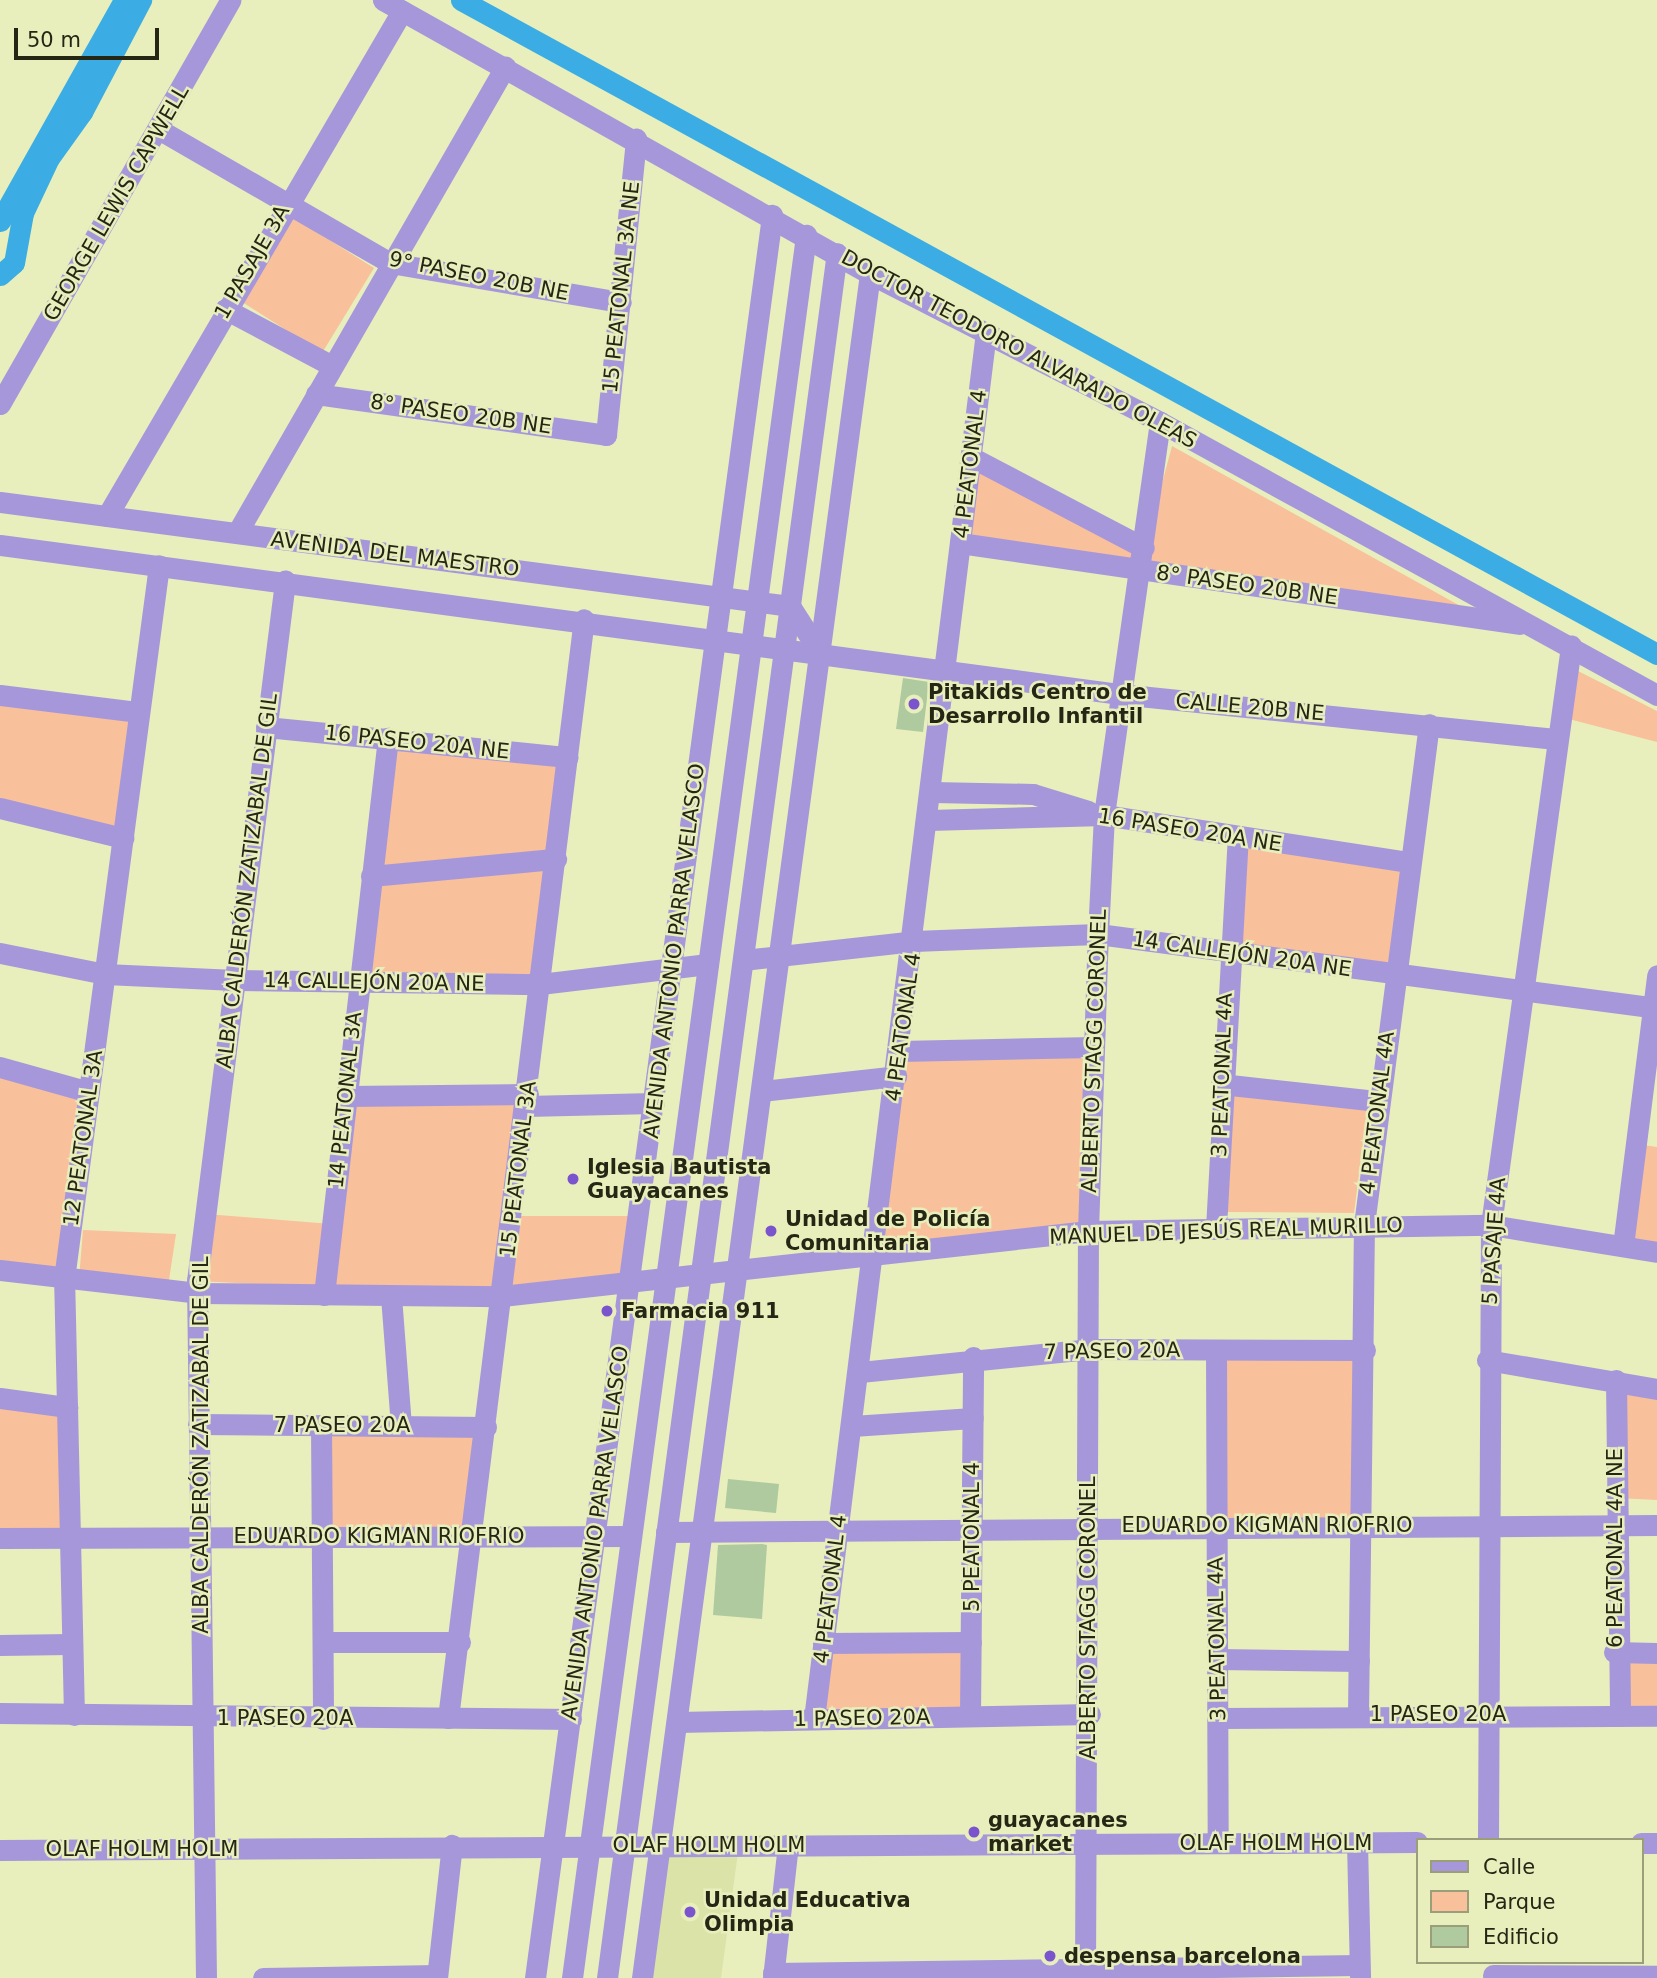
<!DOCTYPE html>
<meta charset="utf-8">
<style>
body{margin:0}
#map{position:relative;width:1657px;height:1978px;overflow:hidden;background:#e8efbc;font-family:"DejaVu Sans",sans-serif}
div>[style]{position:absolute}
.built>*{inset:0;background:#dbe3a8}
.green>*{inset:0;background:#f8c09b}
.canal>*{height:21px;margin:-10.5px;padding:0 10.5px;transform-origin:10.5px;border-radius:10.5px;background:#3bade4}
.building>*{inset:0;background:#afca9f}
.minor>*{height:21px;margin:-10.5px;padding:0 10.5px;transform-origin:10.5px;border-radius:10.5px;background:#a697db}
.dots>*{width:19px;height:19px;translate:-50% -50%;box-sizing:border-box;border:4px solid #e8efbc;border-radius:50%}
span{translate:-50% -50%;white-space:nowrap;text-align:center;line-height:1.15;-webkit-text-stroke:5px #e8efbc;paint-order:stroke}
.street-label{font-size:21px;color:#252714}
.poi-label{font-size:21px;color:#252714;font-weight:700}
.left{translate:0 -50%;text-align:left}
.legend{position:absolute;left:1416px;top:1838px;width:228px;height:126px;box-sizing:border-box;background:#e8efbc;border:2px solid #9a9f79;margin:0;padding:9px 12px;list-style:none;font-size:21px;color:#252714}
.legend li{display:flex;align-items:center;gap:14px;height:35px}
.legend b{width:35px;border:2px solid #9a9f79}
.scale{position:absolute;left:14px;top:28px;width:145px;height:32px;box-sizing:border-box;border:4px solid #252714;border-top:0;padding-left:9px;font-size:21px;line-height:24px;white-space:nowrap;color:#252714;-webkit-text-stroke:5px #e8efbc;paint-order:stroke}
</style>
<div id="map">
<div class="built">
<i style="clip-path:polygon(660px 1845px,739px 1845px,721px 1978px,642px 1978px)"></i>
</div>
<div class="green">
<i style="clip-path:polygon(288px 214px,374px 268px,322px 353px,239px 300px)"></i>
<i style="clip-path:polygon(1172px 446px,1482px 618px,961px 543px,971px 457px,1142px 559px)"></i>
<i style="clip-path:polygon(1576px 670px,1657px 711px,1657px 742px,1565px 718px)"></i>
<i style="clip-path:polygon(0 695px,139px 712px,123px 838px,0 808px)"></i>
<i style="clip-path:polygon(390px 739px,567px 756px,540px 983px,360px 982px)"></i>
<i style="clip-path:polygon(1238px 839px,1407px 862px,1394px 973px,1227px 955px)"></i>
<i style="clip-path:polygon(1094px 1047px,1088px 1231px,874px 1258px,899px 1051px)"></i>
<i style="clip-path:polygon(0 1067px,89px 1092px,64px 1279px,0 1262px)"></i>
<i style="clip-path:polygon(1229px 1086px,1369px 1096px,1354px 1213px,1226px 1212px)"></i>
<i style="clip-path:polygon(526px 1094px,512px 1216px,640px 1216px,628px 1286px,502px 1296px,197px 1281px,206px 1214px,331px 1224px,347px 1096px)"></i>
<i style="clip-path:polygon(1643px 1145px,1657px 1147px,1657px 1244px,1630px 1239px)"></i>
<i style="clip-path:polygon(83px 1230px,176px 1234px,169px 1280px,79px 1279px)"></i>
<i style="clip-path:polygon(1216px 1350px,1365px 1350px,1361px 1525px,1216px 1526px)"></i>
<i style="clip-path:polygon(1617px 1382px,1657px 1391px,1657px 1500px,1617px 1498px)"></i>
<i style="clip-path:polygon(0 1398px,67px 1407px,70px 1537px,0 1538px)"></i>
<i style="clip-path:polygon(321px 1425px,486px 1427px,469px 1536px,322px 1534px)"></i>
<i style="clip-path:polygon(971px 1642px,970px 1716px,814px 1719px,823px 1643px)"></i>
<i style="clip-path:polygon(1618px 1653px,1657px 1654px,1657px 1713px,1620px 1716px)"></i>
</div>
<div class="canal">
<i style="left:461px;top:0;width:1363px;rotate:28.67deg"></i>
<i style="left:0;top:221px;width:253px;rotate:-60.7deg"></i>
<i style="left:0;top:275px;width:18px;rotate:-41deg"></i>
<i style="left:14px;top:263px;width:51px;rotate:-79.8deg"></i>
<i style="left:23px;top:213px;width:61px;rotate:-64.7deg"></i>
<i style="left:49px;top:158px;width:57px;rotate:-54.3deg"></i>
<i style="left:82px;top:112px;width:127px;rotate:-62.2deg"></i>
</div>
<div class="building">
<i style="clip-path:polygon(903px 678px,929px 682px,923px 732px,896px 729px)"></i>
<i style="clip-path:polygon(728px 1479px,779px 1484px,776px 1513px,725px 1508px)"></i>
<i style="clip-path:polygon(762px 1544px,767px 1545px,762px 1619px,713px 1615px,718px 1545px)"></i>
</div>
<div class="minor">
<i style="left:383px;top:0;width:559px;rotate:29.36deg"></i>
<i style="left:870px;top:274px;width:326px;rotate:27deg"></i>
<i style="left:1160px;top:422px;width:567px;rotate:28.78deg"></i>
<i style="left:160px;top:130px;width:266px;rotate:30deg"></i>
<i style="left:390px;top:263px;width:234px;rotate:9.6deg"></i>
<i style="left:225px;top:309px;width:121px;rotate:28deg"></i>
<i style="left:316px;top:394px;width:293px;rotate:8deg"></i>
<i style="left:606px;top:435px;width:298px;rotate:-84.2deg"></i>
<i style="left:0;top:404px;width:465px;rotate:-60.3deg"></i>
<i style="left:971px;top:457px;width:195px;rotate:27.7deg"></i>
<i style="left:0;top:502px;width:797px;rotate:7.5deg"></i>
<i style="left:107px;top:516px;width:585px;rotate:-59.71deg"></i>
<i style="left:237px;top:533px;width:538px;rotate:-60.1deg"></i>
<i style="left:960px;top:543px;width:565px;rotate:8.24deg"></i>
<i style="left:0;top:545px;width:1130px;rotate:7.58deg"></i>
<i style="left:1120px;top:694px;width:438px;rotate:5.9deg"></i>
<i style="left:790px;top:606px;width:56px;rotate:57.4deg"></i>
<i style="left:0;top:695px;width:140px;rotate:7deg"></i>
<i style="left:266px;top:727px;width:303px;rotate:5.7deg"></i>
<i style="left:932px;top:792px;width:101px;rotate:1.1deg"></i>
<i style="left:1033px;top:794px;width:58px;rotate:17.2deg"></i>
<i style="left:0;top:808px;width:127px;rotate:13.7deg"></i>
<i style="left:929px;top:820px;width:175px;rotate:-1.6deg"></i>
<i style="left:1104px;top:815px;width:307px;rotate:8.8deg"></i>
<i style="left:371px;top:876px;width:186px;rotate:-5.3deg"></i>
<i style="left:0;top:953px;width:107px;rotate:11.3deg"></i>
<i style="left:105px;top:974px;width:130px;rotate:2.6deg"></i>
<i style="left:235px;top:980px;width:305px;rotate:0.8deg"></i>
<i style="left:540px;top:984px;width:169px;rotate:-6.8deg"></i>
<i style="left:743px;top:960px;width:172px;rotate:-6.3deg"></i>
<i style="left:914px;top:941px;width:184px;rotate:-2.2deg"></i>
<i style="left:1098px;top:934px;width:564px;rotate:7.54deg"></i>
<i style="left:899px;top:1051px;width:195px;rotate:-1.2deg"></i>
<i style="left:0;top:1067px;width:92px;rotate:15.7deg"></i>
<i style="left:1221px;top:1084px;width:158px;rotate:6.2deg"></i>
<i style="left:761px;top:1091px;width:136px;rotate:-6.3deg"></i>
<i style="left:347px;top:1096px;width:181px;rotate:-0.6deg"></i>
<i style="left:526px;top:1106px;width:128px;rotate:-1.3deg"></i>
<i style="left:1216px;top:1228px;width:390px;rotate:-86.8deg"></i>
<i style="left:1623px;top:1246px;width:273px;rotate:-82.8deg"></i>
<i style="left:0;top:1270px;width:199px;rotate:6.6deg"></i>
<i style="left:198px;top:1293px;width:304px;rotate:0.6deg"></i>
<i style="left:502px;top:1296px;width:590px;rotate:-6.33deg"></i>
<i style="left:1088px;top:1231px;width:403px;rotate:-0.9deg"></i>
<i style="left:1491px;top:1225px;width:168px;rotate:9.2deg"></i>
<i style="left:324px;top:1295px;width:561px;rotate:-83.45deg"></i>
<i style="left:391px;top:1296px;width:130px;rotate:85.6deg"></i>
<i style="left:1216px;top:1350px;width:493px;rotate:89.8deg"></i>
<i style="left:1487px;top:1360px;width:172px;rotate:9.7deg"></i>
<i style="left:860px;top:1372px;width:230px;rotate:-5.7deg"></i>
<i style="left:1089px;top:1349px;width:276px;rotate:0.2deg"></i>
<i style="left:1616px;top:1380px;width:336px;rotate:89.3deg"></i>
<i style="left:0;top:1398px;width:68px;rotate:7.7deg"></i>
<i style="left:198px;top:1424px;width:288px;rotate:0.6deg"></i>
<i style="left:321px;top:1425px;width:294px;rotate:89.6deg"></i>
<i style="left:852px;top:1426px;width:121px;rotate:-3.8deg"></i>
<i style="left:666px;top:1532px;width:991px;rotate:-0.4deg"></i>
<i style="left:0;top:1538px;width:631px;rotate:-0.18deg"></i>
<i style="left:324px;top:1642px;width:136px"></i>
<i style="left:823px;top:1643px;width:148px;rotate:-0.4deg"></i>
<i style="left:0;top:1645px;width:70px;rotate:-0.8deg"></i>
<i style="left:1614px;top:1652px;width:43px;rotate:1.3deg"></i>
<i style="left:1218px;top:1659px;width:141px;rotate:0.8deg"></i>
<i style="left:0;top:1713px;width:571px;rotate:0.6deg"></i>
<i style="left:74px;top:1715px;width:436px;rotate:-91.3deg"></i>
<i style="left:64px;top:1279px;width:720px;rotate:-82.42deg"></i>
<i style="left:1358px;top:1715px;width:490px;rotate:-89.3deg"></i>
<i style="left:1364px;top:1225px;width:505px;rotate:-82.61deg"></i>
<i style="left:970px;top:1716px;width:359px;rotate:-89.5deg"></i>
<i style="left:448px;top:1718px;width:1107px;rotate:-82.95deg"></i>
<i style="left:1218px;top:1718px;width:439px;rotate:-0.3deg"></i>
<i style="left:814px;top:1719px;width:1397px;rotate:-82.93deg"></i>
<i style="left:677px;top:1722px;width:413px;rotate:-1.1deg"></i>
<i style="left:1488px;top:1840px;width:615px;rotate:-89.72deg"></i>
<i style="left:1491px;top:1225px;width:585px;rotate:-82.13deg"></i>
<i style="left:1357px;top:1842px;width:135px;rotate:88.7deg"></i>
<i style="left:1641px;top:1843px;width:16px"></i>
<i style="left:0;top:1850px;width:1417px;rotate:-0.32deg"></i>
<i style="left:773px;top:1973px;width:586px;rotate:-0.78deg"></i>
<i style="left:1493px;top:1975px;width:164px;rotate:0.3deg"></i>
<i style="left:206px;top:1978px;width:697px;rotate:-90.74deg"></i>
<i style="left:197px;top:1281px;width:706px;rotate:-82.83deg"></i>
<i style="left:263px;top:1978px;width:174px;rotate:-1deg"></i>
<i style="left:437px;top:1978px;width:134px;rotate:-83.6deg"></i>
<i style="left:535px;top:1978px;width:1779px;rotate:-82.34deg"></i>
<i style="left:572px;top:1978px;width:1759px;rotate:-82.35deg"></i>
<i style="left:607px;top:1978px;width:1740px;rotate:-82.41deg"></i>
<i style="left:642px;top:1978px;width:1719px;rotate:-82.38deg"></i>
<i style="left:773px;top:1978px;width:134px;rotate:-83.6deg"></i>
<i style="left:1085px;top:1978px;width:747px;rotate:-89.77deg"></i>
<i style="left:1088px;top:1231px;width:297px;rotate:-88.1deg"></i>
<i style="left:1098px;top:934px;width:119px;rotate:-87.1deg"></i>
<i style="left:1104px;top:815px;width:397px;rotate:-81.9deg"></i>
</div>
<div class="dots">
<i style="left:914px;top:704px;background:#7a54cd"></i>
<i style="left:573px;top:1179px;background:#7a54cd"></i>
<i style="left:771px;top:1231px;background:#7a54cd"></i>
<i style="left:607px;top:1311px;background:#7a54cd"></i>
<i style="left:974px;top:1832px;background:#7a54cd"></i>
<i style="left:690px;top:1912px;background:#7a54cd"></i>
<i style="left:1050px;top:1956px;background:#7a54cd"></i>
</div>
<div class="street-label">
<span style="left:116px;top:203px;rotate:-60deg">GEORGE LEWIS CAPWELL</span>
<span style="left:252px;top:262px;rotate:-60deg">1 PASAJE 3A</span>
<span style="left:479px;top:276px;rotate:11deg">9° PASEO 20B NE</span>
<span style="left:621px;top:287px;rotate:-84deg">15 PEATONAL 3A NE</span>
<span style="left:1019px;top:349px;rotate:28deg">DOCTOR TEODORO ALVARADO OLEAS</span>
<span style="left:461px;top:414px;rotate:8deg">8° PASEO 20B NE</span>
<span style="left:970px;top:464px;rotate:-83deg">4 PEATONAL 4</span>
<span style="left:395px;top:554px;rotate:7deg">AVENIDA DEL MAESTRO</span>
<span style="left:1247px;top:585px;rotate:8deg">8° PASEO 20B NE</span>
<span style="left:1250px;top:707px;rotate:5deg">CALLE 20B NE</span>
<span style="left:417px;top:742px;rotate:6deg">16 PASEO 20A NE</span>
<span style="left:1190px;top:830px;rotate:9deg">16 PASEO 20A NE</span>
<span style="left:247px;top:881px;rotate:-83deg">ALBA CALDERÓN ZATIZABAL DE GIL</span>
<span style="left:674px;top:951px;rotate:-83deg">AVENIDA ANTONIO PARRA VELASCO</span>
<span style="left:1242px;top:954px;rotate:8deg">14 CALLEJÓN 20A NE</span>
<span style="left:374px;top:982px;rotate:1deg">14 CALLEJÓN 20A NE</span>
<span style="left:903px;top:1027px;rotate:-82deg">4 PEATONAL 4</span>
<span style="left:1094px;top:1051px;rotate:-88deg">ALBERTO STAGG CORONEL</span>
<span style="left:1222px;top:1075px;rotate:-88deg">3 PEATONAL 4A</span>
<span style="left:345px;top:1100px;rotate:-84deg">14 PEATONAL 3A</span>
<span style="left:1377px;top:1113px;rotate:-83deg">4 PEATONAL 4A</span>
<span style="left:83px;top:1138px;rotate:-82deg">12 PEATONAL 3A</span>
<span style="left:518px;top:1169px;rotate:-83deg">15 PEATONAL 3A</span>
<span style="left:1226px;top:1231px;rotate:-2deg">MANUEL DE JESÚS REAL MURILLO</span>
<span style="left:1494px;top:1241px;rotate:-86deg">5 PASAJE 4A</span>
<span style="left:1112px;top:1351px;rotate:-1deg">7 PASEO 20A</span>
<span style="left:342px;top:1425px">7 PASEO 20A</span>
<span style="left:201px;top:1445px;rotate:-90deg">ALBA CALDERÓN ZATIZABAL DE GIL</span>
<span style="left:1267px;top:1525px">EDUARDO KIGMAN RIOFRIO</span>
<span style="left:595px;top:1533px;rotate:-82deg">AVENIDA ANTONIO PARRA VELASCO</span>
<span style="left:379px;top:1536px">EDUARDO KIGMAN RIOFRIO</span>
<span style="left:972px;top:1537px;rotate:-90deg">5 PEATONAL 4</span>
<span style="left:1615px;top:1548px;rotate:-90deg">6 PEATONAL 4A NE</span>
<span style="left:830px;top:1589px;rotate:-83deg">4 PEATONAL 4</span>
<span style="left:1088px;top:1618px;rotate:-90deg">ALBERTO STAGG CORONEL</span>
<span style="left:1217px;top:1639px;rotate:-91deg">3 PEATONAL 4A</span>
<span style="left:1438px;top:1714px">1 PASEO 20A</span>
<span style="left:285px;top:1718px">1 PASEO 20A</span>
<span style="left:862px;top:1718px;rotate:-1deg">1 PASEO 20A</span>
<span style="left:1276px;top:1843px">OLAF HOLM HOLM</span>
<span style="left:709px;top:1845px">OLAF HOLM HOLM</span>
<span style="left:142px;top:1849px">OLAF HOLM HOLM</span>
</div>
<div class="poi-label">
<span class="left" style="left:928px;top:704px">Pitakids Centro de<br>Desarrollo Infantil</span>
<span class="left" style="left:587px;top:1179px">Iglesia Bautista<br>Guayacanes</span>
<span class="left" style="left:785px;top:1231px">Unidad de Policía<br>Comunitaria</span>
<span class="left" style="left:621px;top:1311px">Farmacia 911</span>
<span class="left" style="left:988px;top:1832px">guayacanes<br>market</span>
<span class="left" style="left:704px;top:1912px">Unidad Educativa<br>Olimpia</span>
<span class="left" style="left:1064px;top:1956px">despensa barcelona</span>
</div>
<ul class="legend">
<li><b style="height:9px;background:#a697db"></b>Calle</li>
<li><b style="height:19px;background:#f8c09b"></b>Parque</li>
<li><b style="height:19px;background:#afca9f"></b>Edificio</li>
</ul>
<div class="scale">50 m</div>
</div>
